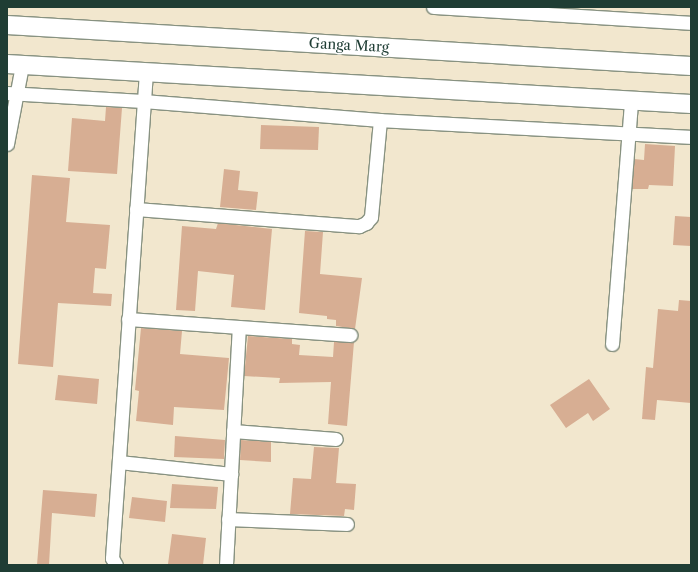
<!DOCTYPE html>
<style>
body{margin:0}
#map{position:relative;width:698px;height:572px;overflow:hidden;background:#f2e7ce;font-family:"Libre Caslon Text",serif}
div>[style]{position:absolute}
.building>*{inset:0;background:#d7ae93}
.roads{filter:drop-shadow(1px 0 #889281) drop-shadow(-1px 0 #889281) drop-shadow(0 1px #889281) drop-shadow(0 -1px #889281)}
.street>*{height:13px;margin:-6.5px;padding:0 6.5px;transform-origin:6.5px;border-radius:6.5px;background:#fff}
.secondary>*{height:18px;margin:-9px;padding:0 9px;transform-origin:9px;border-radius:9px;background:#fff}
span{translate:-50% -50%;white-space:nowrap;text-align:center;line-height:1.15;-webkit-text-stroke:3px #fff;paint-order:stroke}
.street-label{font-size:14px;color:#1f3d34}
.frame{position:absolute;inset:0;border:8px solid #1f3d34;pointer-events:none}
</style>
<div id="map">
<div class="building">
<i style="clip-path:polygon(106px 107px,122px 108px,117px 174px,68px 171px,72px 118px,105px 121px)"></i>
<i style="clip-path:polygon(261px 125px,319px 127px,318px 150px,260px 149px)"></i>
<i style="clip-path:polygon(645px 144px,675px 146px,673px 186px,649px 185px,648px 189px,632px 189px,634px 159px,644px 160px)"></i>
<i style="clip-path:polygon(224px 169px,240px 171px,238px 190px,258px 192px,256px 210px,220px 207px)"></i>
<i style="clip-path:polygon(32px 175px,70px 178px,66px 222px,110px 225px,106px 269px,95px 268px,93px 293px,112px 294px,111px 306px,58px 303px,53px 367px,18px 364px)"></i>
<i style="clip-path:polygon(675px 216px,691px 217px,691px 246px,673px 245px)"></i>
<i style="clip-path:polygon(218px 223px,272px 229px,265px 310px,231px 307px,234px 275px,198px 271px,195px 311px,176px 310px,182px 226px,216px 229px)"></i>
<i style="clip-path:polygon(305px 231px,323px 232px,320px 274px,362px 278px,355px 329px,336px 326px,336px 320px,327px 319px,327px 316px,299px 313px)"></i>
<i style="clip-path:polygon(679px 300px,691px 301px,691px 403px,657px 400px,655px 420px,642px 419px,646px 367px,653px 368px,658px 309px,678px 311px)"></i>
<i style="clip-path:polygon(141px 328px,182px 331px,180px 354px,229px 358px,224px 410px,174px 407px,173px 425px,136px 421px,139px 391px,135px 390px)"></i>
<i style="clip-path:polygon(248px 336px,292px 339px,292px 344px,300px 345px,299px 355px,333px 357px,334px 342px,354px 342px,347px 426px,328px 424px,331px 382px,279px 383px,280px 378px,244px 376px)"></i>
<i style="clip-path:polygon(58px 375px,99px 379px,97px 404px,55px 400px)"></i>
<i style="clip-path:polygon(589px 379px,610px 409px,593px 421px,588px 413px,566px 428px,550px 405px)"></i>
<i style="clip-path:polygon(175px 436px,225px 440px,224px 459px,174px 457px)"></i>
<i style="clip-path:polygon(241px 440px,271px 442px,271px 462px,240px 460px)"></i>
<i style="clip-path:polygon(314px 447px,339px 448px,336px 483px,356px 484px,354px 510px,345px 509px,344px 516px,290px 514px,293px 478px,311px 479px)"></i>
<i style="clip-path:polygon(172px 484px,218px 487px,216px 509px,170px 508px)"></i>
<i style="clip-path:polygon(43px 490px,97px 494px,95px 517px,52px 513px,49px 565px,37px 565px)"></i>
<i style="clip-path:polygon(132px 497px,167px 501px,165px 522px,129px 518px)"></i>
<i style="clip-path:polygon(172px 534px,206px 538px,203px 565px,168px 564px)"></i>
</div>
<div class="roads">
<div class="street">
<i style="left:433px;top:7px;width:258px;rotate:3.5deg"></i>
<i style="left:7px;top:93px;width:136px;rotate:3.4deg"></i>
<i style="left:143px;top:101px;width:238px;rotate:4.6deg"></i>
<i style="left:380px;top:120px;width:311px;rotate:3.1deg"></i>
<i style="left:7px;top:144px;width:80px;rotate:-79.2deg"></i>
<i style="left:136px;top:209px;width:224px;rotate:4.4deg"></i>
<i style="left:359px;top:226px;width:8px;rotate:-23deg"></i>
<i style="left:366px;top:223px;width:8px;rotate:-50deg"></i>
<i style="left:371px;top:217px;width:97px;rotate:-84.7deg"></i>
<i style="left:128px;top:319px;width:223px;rotate:4.1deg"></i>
<i style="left:612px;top:344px;width:244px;rotate:-85.5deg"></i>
<i style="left:233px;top:431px;width:103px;rotate:4.4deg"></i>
<i style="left:119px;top:462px;width:113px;rotate:6.1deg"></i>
<i style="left:228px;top:519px;width:119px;rotate:2.4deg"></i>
<i style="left:116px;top:565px;width:8px;rotate:-120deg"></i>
<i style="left:112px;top:558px;width:486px;rotate:-86deg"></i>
<i style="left:226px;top:565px;width:238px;rotate:-86.9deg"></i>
</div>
<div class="secondary">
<i style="left:7px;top:25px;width:685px;rotate:3.43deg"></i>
<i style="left:7px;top:64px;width:685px;rotate:3.35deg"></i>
</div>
</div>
<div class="street-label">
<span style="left:349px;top:45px;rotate:3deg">Ganga Marg</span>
</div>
<div class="frame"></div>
</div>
